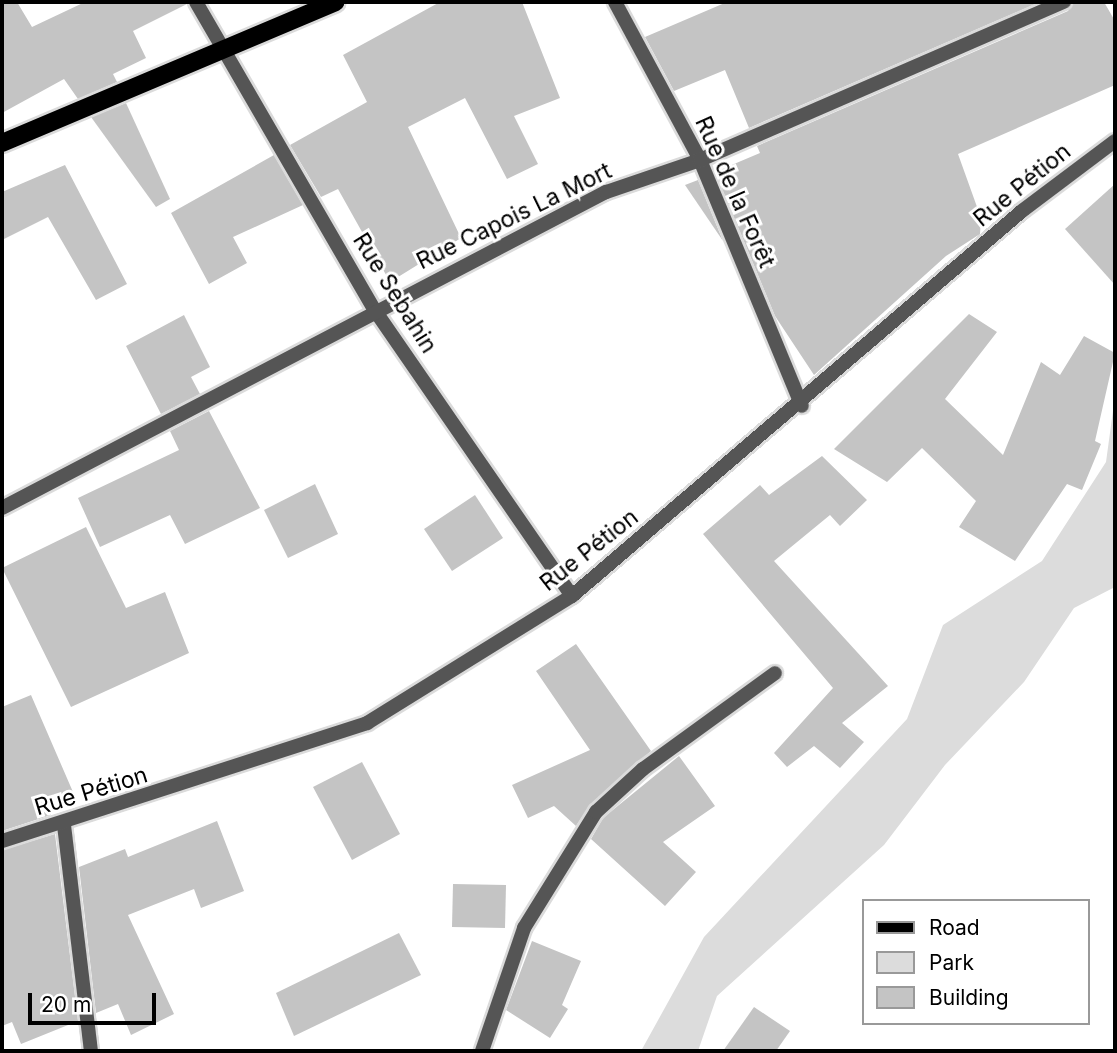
<!DOCTYPE html>
<meta charset="utf-8">
<style>
body{margin:0}
#map{position:relative;width:1117px;height:1053px;overflow:hidden;background:#fff;font-family:Inter,sans-serif}
div>[style]{position:absolute}
.green>*{inset:0;background:#dcdcdc}
.building>*{inset:0;background:#c4c4c4}
.roads{filter:drop-shadow(2px 0 #dbdbdb) drop-shadow(-2px 0 #dbdbdb) drop-shadow(0 2px #dbdbdb) drop-shadow(0 -2px #dbdbdb)}
.minor>*{height:14px;margin:-7px;padding:0 7px;transform-origin:7px;border-radius:7px;background:#555}
.primary>*{height:18px;margin:-9px;padding:0 9px;transform-origin:9px;border-radius:9px;background:#000}
span{translate:-50% -50%;white-space:nowrap;text-align:center;line-height:1.15;-webkit-text-stroke:6px #fff;paint-order:stroke}
.street-label{font-size:23px;color:#000}
.frame{position:absolute;inset:0;border:4px solid #000;pointer-events:none}
.legend{position:absolute;left:862px;top:899px;width:228px;height:126px;box-sizing:border-box;background:#fff;border:2px solid #999;margin:0;padding:9px 12px;list-style:none;font-size:21px;color:#000}
.legend li{display:flex;align-items:center;gap:14px;height:35px}
.legend b{width:35px;border:2px solid #999}
.scale{position:absolute;left:28px;top:993px;width:128px;height:32px;box-sizing:border-box;border:4px solid #000;border-top:0;padding-left:9px;font-size:21px;line-height:24px;white-space:nowrap;color:#000;-webkit-text-stroke:5px #fff;paint-order:stroke}
</style>
<div id="map">
<div class="green">
<i style="clip-path:polygon(1115px 396px,1115px 587px,1074px 608px,1024px 682px,945px 765px,884px 845px,717px 996px,698px 1051px,641px 1051px,704px 937px,907px 719px,943px 625px,1042px 561px,1106px 462px)"></i>
</div>
<div class="building">
<i style="clip-path:polygon(2px 2px,17px 2px,32px 27px,85px 2px,187px 4px,133px 31px,146px 58px,113px 74px,117px 82px,78px 99px,64px 79px,2px 113px)"></i>
<i style="clip-path:polygon(440px 2px,522px 2px,560px 98px,514px 116px,538px 164px,507px 179px,465px 98px,408px 127px,461px 238px,390px 282px,338px 189px,321px 197px,290px 145px,367px 102px,343px 55px)"></i>
<i style="clip-path:polygon(727px 2px,1040px 2px,749px 128px,725px 70px,674px 91px,645px 37px)"></i>
<i style="clip-path:polygon(1073px 2px,1104px 2px,1115px 21px,1115px 85px,958px 154px,981px 218px,980px 234px,946px 256px,814px 375px,775px 316px,715px 172px,760px 153px,757px 146px,1068px 11px)"></i>
<i style="clip-path:polygon(126px 103px,170px 199px,156px 207px,91px 117px)"></i>
<i style="clip-path:polygon(274px 155px,303px 205px,233px 237px,247px 263px,209px 284px,171px 213px)"></i>
<i style="clip-path:polygon(65px 165px,127px 284px,96px 300px,48px 217px,2px 240px,2px 192px)"></i>
<i style="clip-path:polygon(698px 180px,723px 241px,685px 185px)"></i>
<i style="clip-path:polygon(1115px 184px,1115px 285px,1065px 229px)"></i>
<i style="clip-path:polygon(969px 314px,997px 332px,945px 399px,1003px 455px,1041px 362px,1060px 375px,1084px 336px,1115px 353px,1095px 441px,1101px 444px,1082px 490px,1067px 484px,1015px 561px,959px 527px,976px 501px,922px 448px,887px 482px,834px 449px)"></i>
<i style="clip-path:polygon(184px 315px,210px 367px,191px 377px,200px 394px,161px 414px,126px 346px)"></i>
<i style="clip-path:polygon(209px 411px,260px 508px,185px 544px,170px 515px,100px 547px,78px 498px,179px 450px,170px 431px)"></i>
<i style="clip-path:polygon(822px 456px,867px 500px,840px 526px,830px 515px,774px 561px,888px 686px,842px 723px,864px 742px,840px 768px,814px 746px,787px 767px,774px 753px,833px 688px,703px 534px,760px 485px,769px 495px)"></i>
<i style="clip-path:polygon(315px 484px,338px 534px,288px 558px,264px 510px)"></i>
<i style="clip-path:polygon(475px 495px,503px 538px,452px 571px,424px 529px)"></i>
<i style="clip-path:polygon(86px 527px,126px 608px,165px 592px,189px 653px,71px 707px,2px 568px)"></i>
<i style="clip-path:polygon(576px 644px,651px 751px,590px 805px,576px 826px,554px 806px,528px 818px,512px 785px,590px 750px,536px 671px)"></i>
<i style="clip-path:polygon(31px 695px,73px 792px,47px 803px,51px 815px,2px 831px,2px 707px)"></i>
<i style="clip-path:polygon(679px 756px,715px 806px,663px 842px,696px 872px,665px 906px,591px 839px,603px 818px)"></i>
<i style="clip-path:polygon(362px 762px,400px 834px,352px 860px,313px 787px)"></i>
<i style="clip-path:polygon(217px 821px,244px 891px,201px 908px,194px 889px,128px 915px,174px 1014px,131px 1035px,118px 1004px,96px 1013px,79px 867px,125px 849px,128px 857px)"></i>
<i style="clip-path:polygon(55px 834px,78px 1021px,21px 1044px,12px 1022px,2px 1026px,2px 850px)"></i>
<i style="clip-path:polygon(453px 884px,506px 885px,505px 928px,452px 927px)"></i>
<i style="clip-path:polygon(399px 933px,421px 975px,294px 1036px,276px 993px)"></i>
<i style="clip-path:polygon(532px 941px,581px 961px,562px 1005px,568px 1009px,550px 1038px,506px 1010px)"></i>
<i style="clip-path:polygon(754px 1007px,790px 1031px,776px 1051px,723px 1051px)"></i>
</div>
<div class="roads">
<div class="minor">
<i style="left:196px;top:2px;width:358px;rotate:59.9deg"></i>
<i style="left:376px;top:312px;width:345px;rotate:55.4deg"></i>
<i style="left:615px;top:2px;width:179px;rotate:61.7deg"></i>
<i style="left:700px;top:160px;width:266px;rotate:67.5deg"></i>
<i style="left:2px;top:508px;width:682px;rotate:-27.62deg"></i>
<i style="left:606px;top:192px;width:99px;rotate:-18.8deg"></i>
<i style="left:700px;top:160px;width:397px;rotate:-23.5deg"></i>
<i style="left:64px;top:825px;width:228px;rotate:83.2deg"></i>
<i style="left:2px;top:841px;width:384px;rotate:-17.9deg"></i>
<i style="left:367px;top:723px;width:241px;rotate:-31.8deg"></i>
<i style="left:572px;top:596px;width:592px;rotate:-40.55deg"></i>
<i style="left:1022px;top:211px;width:116px;rotate:-37deg"></i>
<i style="left:482px;top:1051px;width:130px;rotate:-71.1deg"></i>
<i style="left:524px;top:928px;width:137px;rotate:-58.2deg"></i>
<i style="left:596px;top:812px;width:64px;rotate:-42.5deg"></i>
<i style="left:643px;top:769px;width:163px;rotate:-36deg"></i>
</div>
<div class="primary">
<i style="left:2px;top:143px;width:362px;rotate:-22.9deg"></i>
</div>
</div>
<div class="street-label">
<span style="left:1022px;top:185px;rotate:-39deg">Rue Pétion</span>
<span style="left:735px;top:192px;rotate:66deg">Rue de la Forêt</span>
<span style="left:514px;top:216px;rotate:-26deg">Rue Capois La Mort</span>
<span style="left:395px;top:293px;rotate:58deg">Rue Sebahin</span>
<span style="left:589px;top:550px;rotate:-38deg">Rue Pétion</span>
<span style="left:91px;top:791px;rotate:-17deg">Rue Pétion</span>
</div>
<div class="frame"></div>
<ul class="legend">
<li><b style="height:9px;background:#000"></b>Road</li>
<li><b style="height:19px;background:#dcdcdc"></b>Park</li>
<li><b style="height:19px;background:#c4c4c4"></b>Building</li>
</ul>
<div class="scale">20 m</div>
</div>
